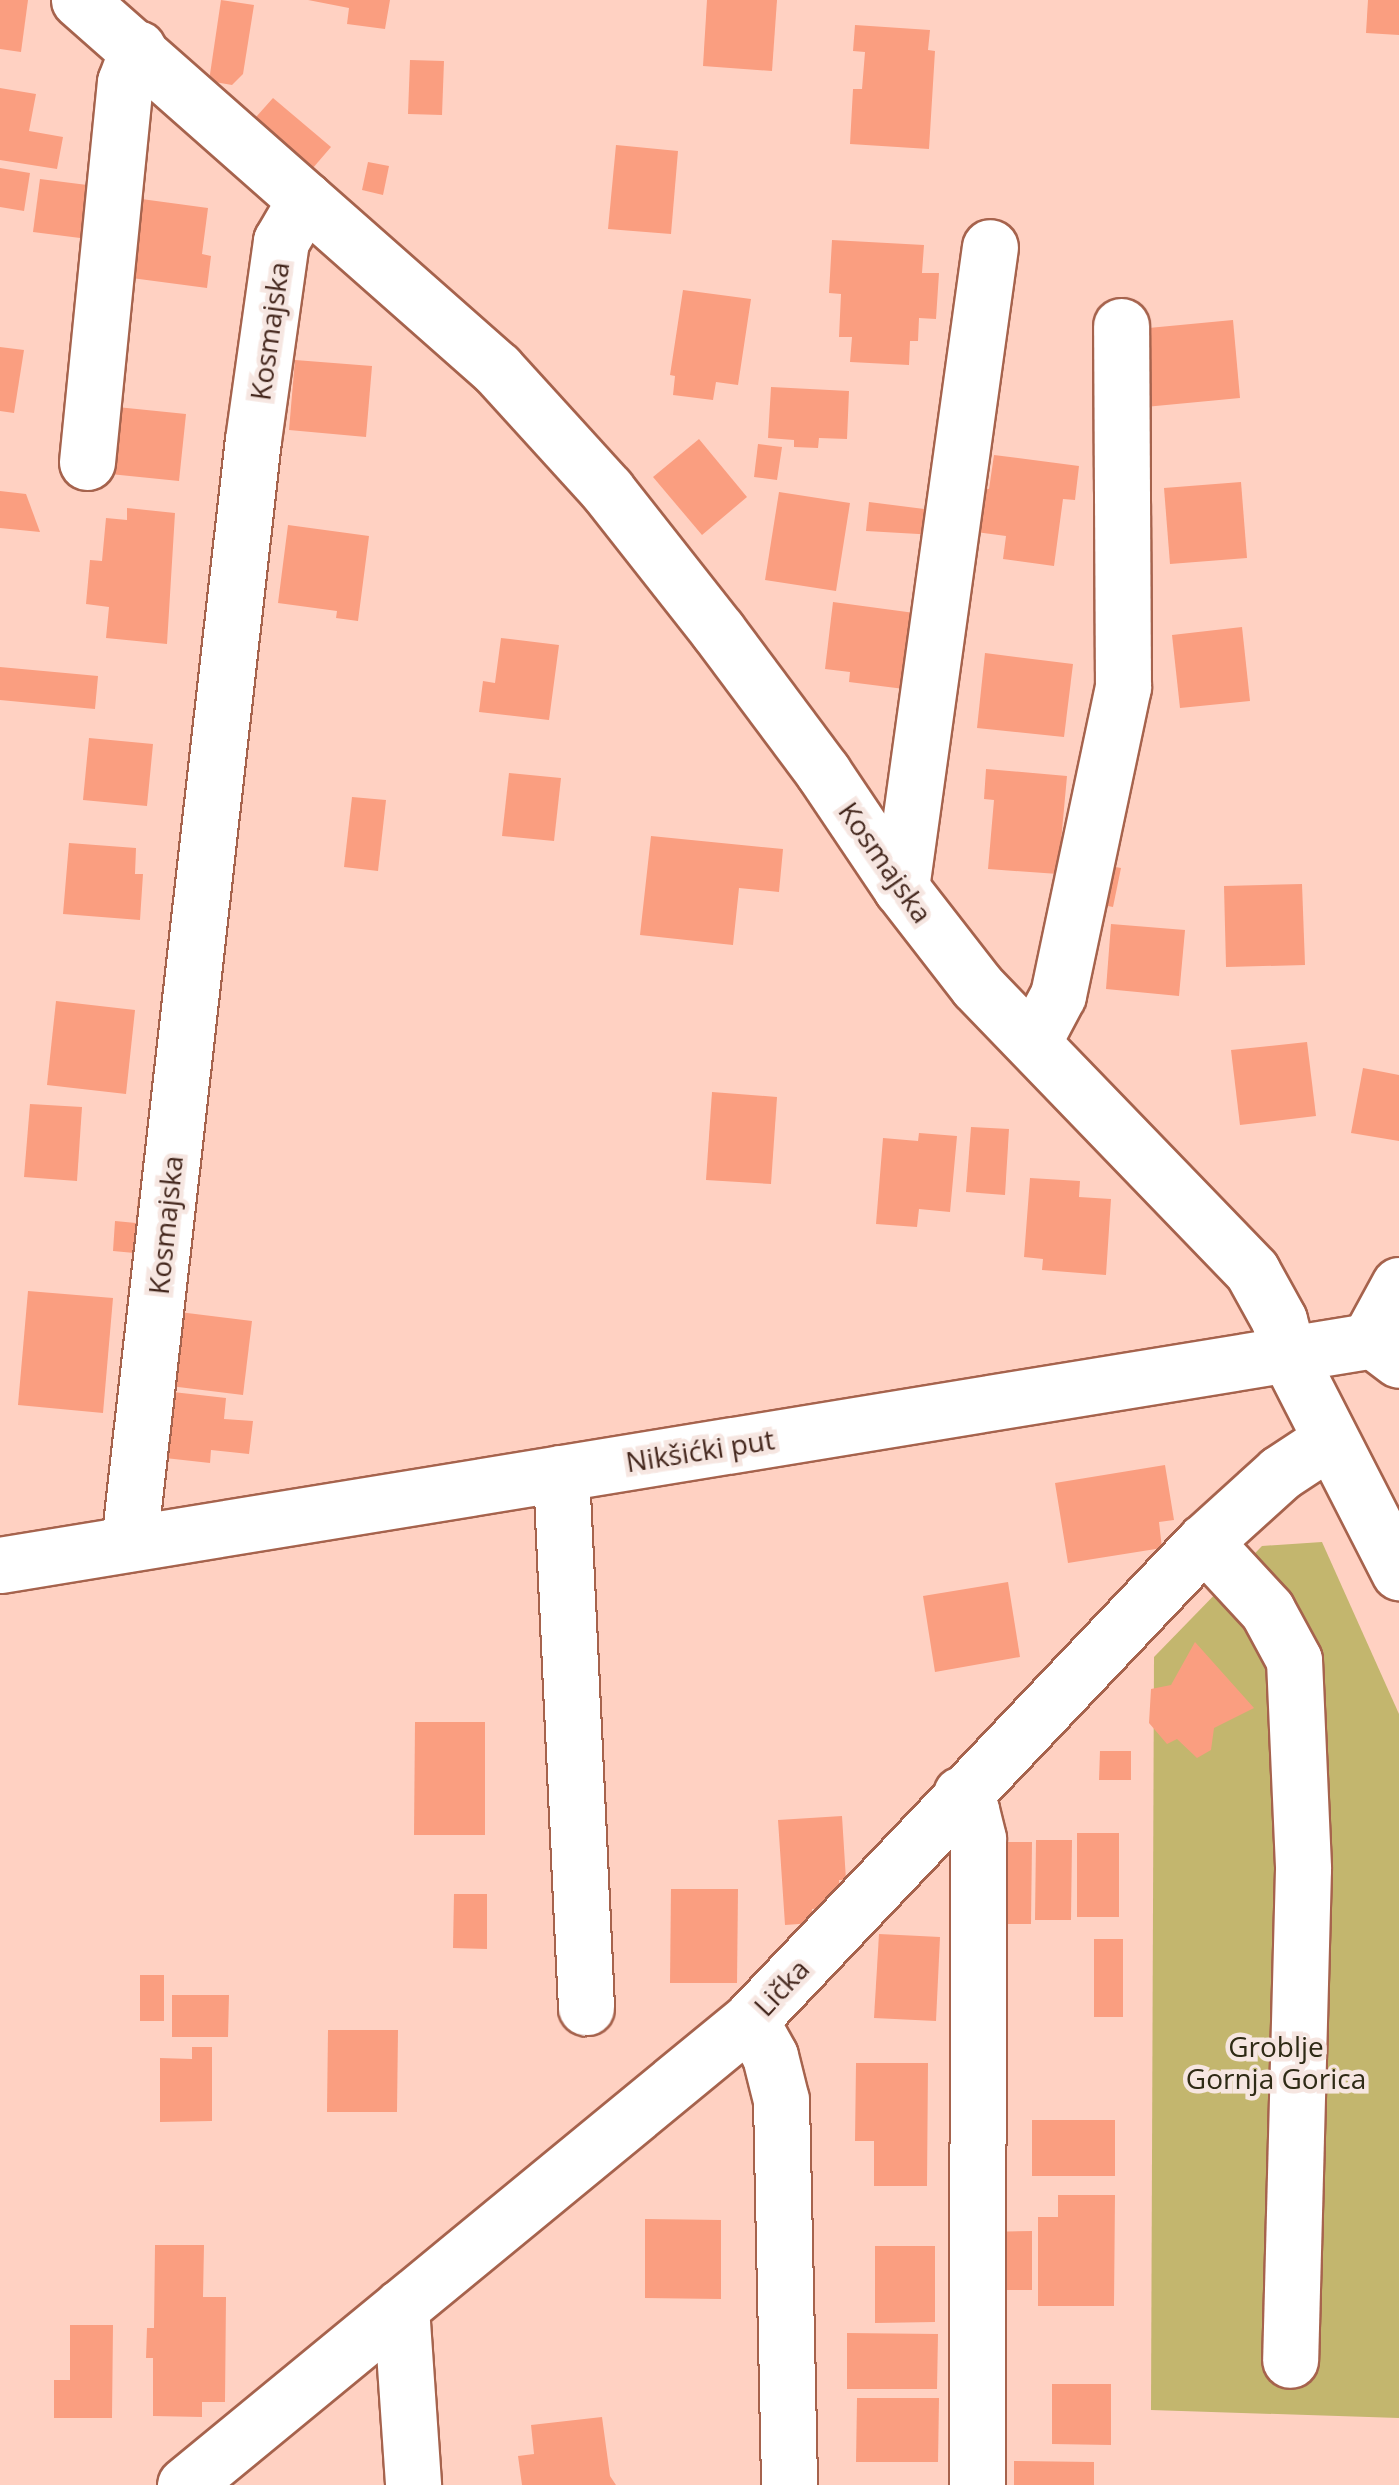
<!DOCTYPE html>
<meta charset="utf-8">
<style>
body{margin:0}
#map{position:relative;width:1399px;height:2485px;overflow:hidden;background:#ffd1c2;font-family:"Open Sans",sans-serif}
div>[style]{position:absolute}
.green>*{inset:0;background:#c3b66e}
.building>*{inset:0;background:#fa9e80}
.roads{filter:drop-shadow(2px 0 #a6634d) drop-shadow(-2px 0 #a6634d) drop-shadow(0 2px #a6634d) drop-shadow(0 -2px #a6634d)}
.minor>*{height:55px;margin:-27.5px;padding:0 27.5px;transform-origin:27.5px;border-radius:27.5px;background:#fff}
.major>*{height:55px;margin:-27.5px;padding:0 27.5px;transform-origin:27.5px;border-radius:27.5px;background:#fff}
span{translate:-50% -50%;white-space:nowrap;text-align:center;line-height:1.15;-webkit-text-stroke:9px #f6e6e1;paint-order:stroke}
.street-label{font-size:28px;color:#44271d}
.park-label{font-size:28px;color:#2e2a15}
</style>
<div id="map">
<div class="green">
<i style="clip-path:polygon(1322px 1542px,1399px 1714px,1399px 2418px,1151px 2410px,1154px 1657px,1262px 1546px)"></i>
</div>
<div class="building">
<i style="clip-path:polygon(0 0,28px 0,21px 52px,0 49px)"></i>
<i style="clip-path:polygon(221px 0,254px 5px,243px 74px,232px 85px,209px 81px)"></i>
<i style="clip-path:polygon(308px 0,390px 0,385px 29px,347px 24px,349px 8px)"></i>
<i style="clip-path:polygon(707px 0,777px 0,772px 71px,703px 66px)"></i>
<i style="clip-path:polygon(1368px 0,1399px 0,1399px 35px,1366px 33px)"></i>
<i style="clip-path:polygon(855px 25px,930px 30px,928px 50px,935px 51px,929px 149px,850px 144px,853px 89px,862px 89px,865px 52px,853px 51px)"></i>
<i style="clip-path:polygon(410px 60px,444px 61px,442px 115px,408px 114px)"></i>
<i style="clip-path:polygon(0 88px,36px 94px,29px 131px,63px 137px,57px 169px,0 160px)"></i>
<i style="clip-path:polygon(273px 98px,331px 147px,306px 176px,248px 126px)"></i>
<i style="clip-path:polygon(616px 145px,678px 151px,671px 234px,608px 229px)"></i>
<i style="clip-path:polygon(368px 162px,389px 166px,383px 195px,362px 190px)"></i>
<i style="clip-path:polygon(0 168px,30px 173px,24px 211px,0 207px)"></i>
<i style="clip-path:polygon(40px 179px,95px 186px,88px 239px,33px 232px)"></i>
<i style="clip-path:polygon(134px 198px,208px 208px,202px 254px,211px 256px,207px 288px,124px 277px)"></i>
<i style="clip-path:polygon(832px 240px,924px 245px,922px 273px,939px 273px,936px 319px,919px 318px,918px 341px,910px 341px,909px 365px,850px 362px,852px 337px,839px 337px,841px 294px,829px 293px)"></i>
<i style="clip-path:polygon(683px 290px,751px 299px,738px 385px,716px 382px,713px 400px,673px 395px,675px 376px,670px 375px)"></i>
<i style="clip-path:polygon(1233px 320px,1240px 398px,1145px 407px,1138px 329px)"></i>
<i style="clip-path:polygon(0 347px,24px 350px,14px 413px,0 411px)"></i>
<i style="clip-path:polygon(295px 360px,372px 366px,366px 437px,289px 430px)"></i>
<i style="clip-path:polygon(771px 387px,849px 391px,847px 439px,819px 438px,818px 448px,794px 447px,794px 440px,768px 438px)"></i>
<i style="clip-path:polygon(117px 407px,186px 414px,179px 481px,110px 474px)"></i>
<i style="clip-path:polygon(699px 439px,747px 497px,702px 535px,653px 477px)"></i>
<i style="clip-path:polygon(758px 444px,782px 447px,777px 480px,754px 477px)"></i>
<i style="clip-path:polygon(994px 455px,1079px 466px,1075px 500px,1063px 499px,1054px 566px,1003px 559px,1006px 536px,976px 532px,982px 488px,989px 489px)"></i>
<i style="clip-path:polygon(1241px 482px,1247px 558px,1170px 564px,1164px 488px)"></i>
<i style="clip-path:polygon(0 491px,26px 494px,40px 532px,0 528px)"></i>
<i style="clip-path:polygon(779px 492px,850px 503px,836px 591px,765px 580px)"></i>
<i style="clip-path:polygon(869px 502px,940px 511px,936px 535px,866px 531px)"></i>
<i style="clip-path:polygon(127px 508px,175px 513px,167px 644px,106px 638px,109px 607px,86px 604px,90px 560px,102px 561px,106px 518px,127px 520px)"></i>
<i style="clip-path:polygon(288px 525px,369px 536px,358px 621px,336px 618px,337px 611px,278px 603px)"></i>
<i style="clip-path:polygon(833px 602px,922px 614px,912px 690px,849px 682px,850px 672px,825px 669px)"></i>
<i style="clip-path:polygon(1242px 627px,1250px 701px,1180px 708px,1172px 635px)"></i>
<i style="clip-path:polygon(501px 638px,559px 645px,549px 720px,479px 712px,483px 681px,495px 683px)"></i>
<i style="clip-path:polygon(985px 653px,1073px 664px,1064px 737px,977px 728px)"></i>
<i style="clip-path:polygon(0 667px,98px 676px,95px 709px,0 700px)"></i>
<i style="clip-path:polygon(89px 738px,153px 744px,147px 806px,83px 800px)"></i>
<i style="clip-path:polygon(986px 769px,1067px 776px,1058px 874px,988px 869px,994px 800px,984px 799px)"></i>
<i style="clip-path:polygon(509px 773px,561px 778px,554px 841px,502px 836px)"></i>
<i style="clip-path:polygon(352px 797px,386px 800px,378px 871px,344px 867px)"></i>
<i style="clip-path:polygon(651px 836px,783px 849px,779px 892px,739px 888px,733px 945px,640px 935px)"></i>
<i style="clip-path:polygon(69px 843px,136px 848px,135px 874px,143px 874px,140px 920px,63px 914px)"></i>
<i style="clip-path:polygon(1094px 863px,1121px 868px,1113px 907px,1087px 902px)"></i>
<i style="clip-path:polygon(1302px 884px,1305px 965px,1226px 967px,1224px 886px)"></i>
<i style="clip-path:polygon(1111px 924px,1185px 930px,1179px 996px,1106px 989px)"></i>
<i style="clip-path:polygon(56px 1001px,135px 1010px,126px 1094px,47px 1085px)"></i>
<i style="clip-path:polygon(1307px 1042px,1316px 1116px,1240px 1125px,1231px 1050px)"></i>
<i style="clip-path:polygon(1363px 1068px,1399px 1075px,1399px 1141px,1351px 1133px)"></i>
<i style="clip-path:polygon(712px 1092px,777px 1097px,771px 1184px,706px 1180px)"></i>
<i style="clip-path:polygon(30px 1104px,82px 1107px,77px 1181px,24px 1177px)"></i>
<i style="clip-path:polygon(971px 1127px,1009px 1129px,1005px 1195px,966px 1192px)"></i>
<i style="clip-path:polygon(919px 1133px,957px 1136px,950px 1212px,919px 1209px,917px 1227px,876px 1224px,883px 1138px,918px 1141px)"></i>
<i style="clip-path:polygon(1030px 1178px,1080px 1181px,1079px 1197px,1111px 1199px,1106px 1275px,1042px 1270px,1043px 1259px,1024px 1257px)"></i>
<i style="clip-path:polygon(138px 1198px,160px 1200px,156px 1255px,113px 1251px,115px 1221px,136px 1223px)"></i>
<i style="clip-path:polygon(28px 1291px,113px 1298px,103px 1413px,18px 1405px)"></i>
<i style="clip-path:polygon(179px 1312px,252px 1321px,243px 1395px,170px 1386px)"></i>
<i style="clip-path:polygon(173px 1392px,226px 1398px,224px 1419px,253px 1421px,249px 1454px,211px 1450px,210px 1463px,165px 1458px)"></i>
<i style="clip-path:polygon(1165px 1465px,1174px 1520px,1159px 1522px,1162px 1548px,1068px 1563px,1055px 1483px)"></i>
<i style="clip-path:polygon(1008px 1582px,1020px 1657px,935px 1672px,923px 1596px)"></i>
<i style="clip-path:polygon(1195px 1642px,1254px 1708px,1214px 1728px,1211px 1750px,1197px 1758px,1177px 1739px,1167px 1744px,1149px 1723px,1151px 1689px,1171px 1685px)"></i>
<i style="clip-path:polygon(415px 1722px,485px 1722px,485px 1835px,414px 1835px)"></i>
<i style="clip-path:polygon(1100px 1751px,1131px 1751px,1131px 1780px,1099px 1780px)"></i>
<i style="clip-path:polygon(842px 1816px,846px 1880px,839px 1880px,841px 1908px,812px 1909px,813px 1923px,785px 1925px,778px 1820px)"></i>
<i style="clip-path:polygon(1077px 1833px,1119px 1833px,1119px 1917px,1077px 1917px)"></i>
<i style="clip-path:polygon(1036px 1840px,1072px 1840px,1071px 1920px,1035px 1920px)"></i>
<i style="clip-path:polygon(992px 1842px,1032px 1842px,1031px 1924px,992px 1924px)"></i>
<i style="clip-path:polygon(671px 1889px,738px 1889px,737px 1983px,670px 1983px)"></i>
<i style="clip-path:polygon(454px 1894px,487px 1894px,487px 1949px,453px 1948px)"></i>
<i style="clip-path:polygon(879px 1934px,940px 1937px,936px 2021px,874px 2018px)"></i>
<i style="clip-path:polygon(1094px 1939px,1123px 1939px,1123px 2017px,1094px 2017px)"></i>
<i style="clip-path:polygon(140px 1975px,164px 1975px,164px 2021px,140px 2021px)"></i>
<i style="clip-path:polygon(172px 1995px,229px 1995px,228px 2037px,172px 2037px)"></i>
<i style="clip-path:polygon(328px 2030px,398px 2030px,397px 2112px,327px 2112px)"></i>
<i style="clip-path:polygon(192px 2047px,212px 2047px,212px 2121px,160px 2122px,160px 2058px,192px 2059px)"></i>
<i style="clip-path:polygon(856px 2063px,928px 2063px,927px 2186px,874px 2186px,874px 2141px,855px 2141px)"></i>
<i style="clip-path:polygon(1032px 2120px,1115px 2120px,1115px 2176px,1032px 2176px)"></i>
<i style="clip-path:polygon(1058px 2195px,1115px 2195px,1114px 2306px,1038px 2306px,1038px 2217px,1058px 2217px)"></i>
<i style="clip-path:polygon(645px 2219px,721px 2220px,721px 2299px,645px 2298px)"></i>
<i style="clip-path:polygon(1032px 2231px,1032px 2290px,986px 2290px,986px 2232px)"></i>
<i style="clip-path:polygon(155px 2245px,204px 2245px,203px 2297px,226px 2297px,225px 2402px,202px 2402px,202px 2417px,153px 2416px,153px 2358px,146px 2358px,147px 2328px,154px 2328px)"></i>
<i style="clip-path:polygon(875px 2246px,935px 2246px,935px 2322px,875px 2323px)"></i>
<i style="clip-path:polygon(70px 2325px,113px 2325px,112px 2418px,54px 2418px,54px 2380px,70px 2380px)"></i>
<i style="clip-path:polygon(847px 2333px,938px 2334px,937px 2389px,847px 2389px)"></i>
<i style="clip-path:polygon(1052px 2384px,1111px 2384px,1111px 2445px,1052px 2444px)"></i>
<i style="clip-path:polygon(857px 2398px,939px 2398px,938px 2462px,856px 2462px)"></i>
<i style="clip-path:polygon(602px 2417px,610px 2476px,616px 2485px,522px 2485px,518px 2456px,534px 2454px,531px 2425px)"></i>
<i style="clip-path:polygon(1014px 2461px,1094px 2462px,1094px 2485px,1014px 2485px)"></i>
</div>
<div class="roads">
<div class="minor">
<i style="left:79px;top:0;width:558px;rotate:41.44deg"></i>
<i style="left:497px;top:369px;width:164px;rotate:47.7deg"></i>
<i style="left:607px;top:490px;width:179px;rotate:51.8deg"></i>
<i style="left:718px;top:631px;width:176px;rotate:53.3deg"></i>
<i style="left:823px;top:772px;width:140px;rotate:56.1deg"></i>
<i style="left:901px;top:888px;width:124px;rotate:52.2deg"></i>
<i style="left:977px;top:986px;width:396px;rotate:46deg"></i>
<i style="left:1252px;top:1271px;width:56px;rotate:61.1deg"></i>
<i style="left:1279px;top:1320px;width:38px;rotate:75deg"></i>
<i style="left:1289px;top:1357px;width:242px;rotate:62.9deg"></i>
<i style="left:87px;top:462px;width:382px;rotate:-84.3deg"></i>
<i style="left:125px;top:82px;width:36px;rotate:-69deg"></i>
<i style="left:901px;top:888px;width:647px;rotate:-82.1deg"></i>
<i style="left:1033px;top:1042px;width:53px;rotate:-62deg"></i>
<i style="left:1058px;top:995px;width:315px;rotate:-78.1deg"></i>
<i style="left:1123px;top:687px;width:361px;rotate:-90.3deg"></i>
<i style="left:1399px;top:1285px;width:60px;rotate:118.7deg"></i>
<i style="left:1370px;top:1338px;width:36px;rotate:37deg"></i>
<i style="left:561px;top:1473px;width:535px;rotate:87.32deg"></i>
<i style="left:1204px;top:1542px;width:93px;rotate:47.2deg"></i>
<i style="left:1267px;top:1610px;width:57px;rotate:61.6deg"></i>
<i style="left:1294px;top:1660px;width:209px;rotate:87.5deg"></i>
<i style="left:1303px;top:1869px;width:491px;rotate:91.5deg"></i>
<i style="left:129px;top:1543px;width:1110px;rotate:-83.59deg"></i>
<i style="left:253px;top:440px;width:201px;rotate:-82deg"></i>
<i style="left:281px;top:241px;width:48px;rotate:-59.7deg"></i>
<i style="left:961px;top:1794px;width:19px;rotate:58deg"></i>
<i style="left:971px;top:1810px;width:30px;rotate:76deg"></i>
<i style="left:978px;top:1839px;width:646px;rotate:90.09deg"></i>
<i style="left:750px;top:2020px;width:41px;rotate:60.9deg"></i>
<i style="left:770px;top:2056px;width:45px;rotate:76deg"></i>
<i style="left:781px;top:2100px;width:385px;rotate:88.8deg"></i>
<i style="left:401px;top:2307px;width:178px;rotate:86.1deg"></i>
<i style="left:185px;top:2485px;width:732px;rotate:-39.45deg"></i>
<i style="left:750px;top:2020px;width:659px;rotate:-46.48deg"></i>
<i style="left:1204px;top:1542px;width:103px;rotate:-42.2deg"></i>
<i style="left:1280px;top:1473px;width:60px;rotate:-33.4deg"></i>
</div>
<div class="major">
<i style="left:0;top:1565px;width:1418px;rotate:-9.3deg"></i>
</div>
</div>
<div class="street-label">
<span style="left:269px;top:331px;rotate:-82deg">Kosmajska</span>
<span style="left:886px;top:862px;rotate:55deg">Kosmajska</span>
<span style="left:165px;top:1225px;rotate:-84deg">Kosmajska</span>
<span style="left:700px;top:1450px;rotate:-9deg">Nikšićki put</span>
<span style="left:781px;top:1987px;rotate:-47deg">Lička</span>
</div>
<div class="park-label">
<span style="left:1276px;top:2062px">Groblje<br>Gornja Gorica</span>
</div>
</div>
